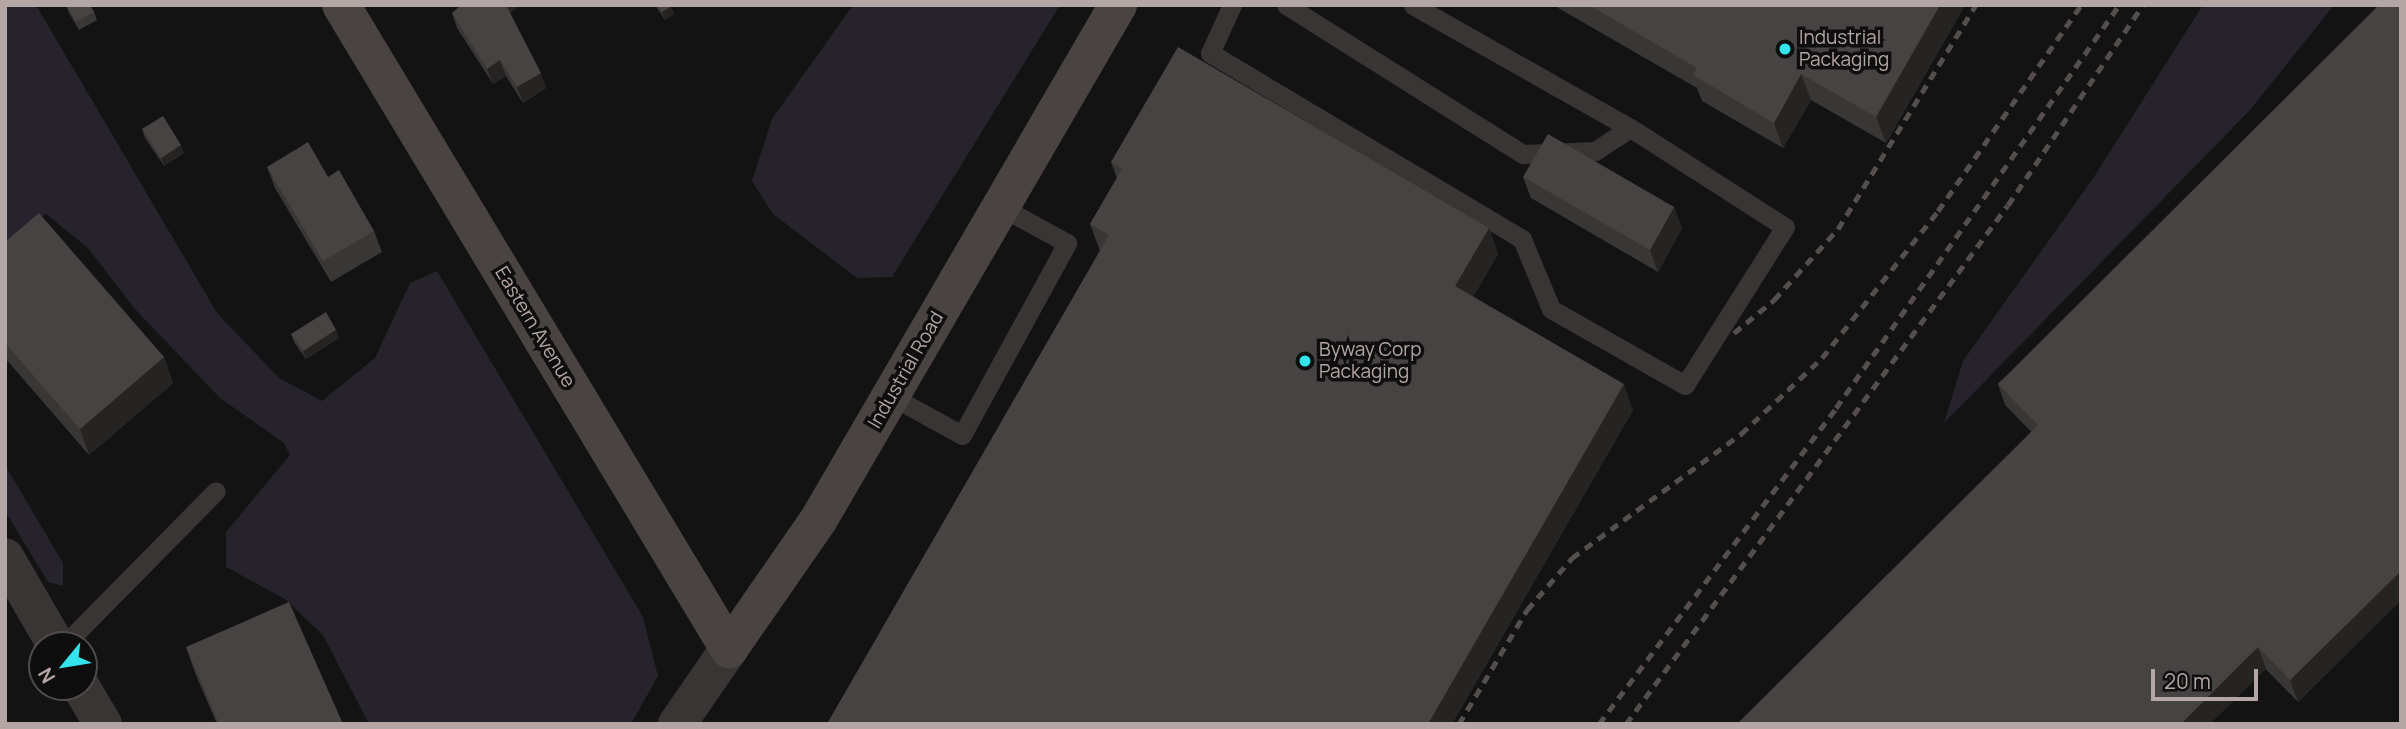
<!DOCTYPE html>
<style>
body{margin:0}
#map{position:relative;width:2406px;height:729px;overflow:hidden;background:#141313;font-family:Manrope,sans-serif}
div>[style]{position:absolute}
.green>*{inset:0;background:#27232c}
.lane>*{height:19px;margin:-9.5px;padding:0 9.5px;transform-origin:9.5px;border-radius:9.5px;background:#393534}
.street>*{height:38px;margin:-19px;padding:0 19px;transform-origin:19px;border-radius:19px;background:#393534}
.secondary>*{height:38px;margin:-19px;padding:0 19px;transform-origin:19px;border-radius:19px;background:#494342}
.rail>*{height:5px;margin-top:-2.5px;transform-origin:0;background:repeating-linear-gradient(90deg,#544e4d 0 9px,transparent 0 16px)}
.wall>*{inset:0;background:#393736}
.shaded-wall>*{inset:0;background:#252423}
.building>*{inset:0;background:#464342}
.dots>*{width:19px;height:19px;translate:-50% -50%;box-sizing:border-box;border:4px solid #0f0e0e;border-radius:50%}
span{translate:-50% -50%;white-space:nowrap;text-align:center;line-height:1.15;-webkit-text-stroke:7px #0f0e0e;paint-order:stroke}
.poi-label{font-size:19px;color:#b4a6a5}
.left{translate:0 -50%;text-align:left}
.street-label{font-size:19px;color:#b4a6a5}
.frame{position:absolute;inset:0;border:7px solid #b4a6a5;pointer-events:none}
.north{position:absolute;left:28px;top:631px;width:70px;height:70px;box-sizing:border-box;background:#0f0e0e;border:2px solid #514b4a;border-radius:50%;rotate:240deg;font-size:19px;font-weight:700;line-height:28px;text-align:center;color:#b4a6a5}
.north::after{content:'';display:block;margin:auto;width:24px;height:32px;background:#34e3eb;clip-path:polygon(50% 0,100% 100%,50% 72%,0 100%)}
.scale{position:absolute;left:2151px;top:669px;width:107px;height:32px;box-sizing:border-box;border:4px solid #b4a6a5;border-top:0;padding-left:9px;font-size:21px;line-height:24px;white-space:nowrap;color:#b4a6a5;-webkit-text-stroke:5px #0f0e0e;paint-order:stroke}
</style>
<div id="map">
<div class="green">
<i style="clip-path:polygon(5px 5px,36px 5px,217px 313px,279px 378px,322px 401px,375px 358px,410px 283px,437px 271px,643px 617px,658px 676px,631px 724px,369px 724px,323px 635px,285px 599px,226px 567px,226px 532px,290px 455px,284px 443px,220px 398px,134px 308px,88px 248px,46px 214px,5px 243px)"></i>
<i style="clip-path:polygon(853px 5px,1060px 5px,892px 277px,857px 278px,773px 214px,752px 181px,772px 119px)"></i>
<i style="clip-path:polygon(2203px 5px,2334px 5px,2250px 110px,1944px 423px,1963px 361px,2094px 177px)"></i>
<i style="clip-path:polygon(5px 465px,63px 563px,63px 586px,48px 582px,5px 511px)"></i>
</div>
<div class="lane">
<i style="left:1232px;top:5px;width:53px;rotate:114.6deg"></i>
<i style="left:1210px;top:53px;width:363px;rotate:30.8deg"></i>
<i style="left:1522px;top:239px;width:76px;rotate:67.5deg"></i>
<i style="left:1551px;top:309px;width:154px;rotate:29.6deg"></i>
<i style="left:1685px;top:385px;width:187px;rotate:-57.7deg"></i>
<i style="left:1785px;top:227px;width:184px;rotate:-147.4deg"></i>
<i style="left:1286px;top:5px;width:280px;rotate:32.2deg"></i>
<i style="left:1523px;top:154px;width:72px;rotate:-2.4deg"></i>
<i style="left:1595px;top:151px;width:42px;rotate:-33.3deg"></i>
<i style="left:1630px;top:128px;width:249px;rotate:-150.5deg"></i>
<i style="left:891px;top:396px;width:81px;rotate:28.8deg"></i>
<i style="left:962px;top:435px;width:219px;rotate:-61.3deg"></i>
<i style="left:1067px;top:243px;width:75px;rotate:-151.4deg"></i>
<i style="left:64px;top:645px;width:216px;rotate:-45.4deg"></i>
</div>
<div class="street">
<i style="left:5px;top:557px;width:102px;rotate:59.9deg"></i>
<i style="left:81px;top:687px;width:43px;rotate:59.3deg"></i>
<i style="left:677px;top:724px;width:91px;rotate:-55.3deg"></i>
</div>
<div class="secondary">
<i style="left:341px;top:5px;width:752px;rotate:58.93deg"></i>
<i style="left:729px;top:649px;width:158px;rotate:-55.3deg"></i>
<i style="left:819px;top:519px;width:595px;rotate:-59.81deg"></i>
</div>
<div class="rail">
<i style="left:1734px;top:333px;width:52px;rotate:-39.5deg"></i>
<i style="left:1774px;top:300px;width:96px;rotate:-48deg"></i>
<i style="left:1838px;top:229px;width:263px;rotate:-58.4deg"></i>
<i style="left:1459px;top:724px;width:133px;rotate:-59.2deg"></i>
<i style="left:1527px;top:610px;width:69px;rotate:-49.1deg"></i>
<i style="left:1572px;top:558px;width:210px;rotate:-36.3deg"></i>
<i style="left:1741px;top:434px;width:111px;rotate:-43.2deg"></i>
<i style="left:1822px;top:358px;width:187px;rotate:-51.7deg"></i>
<i style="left:1938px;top:211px;width:251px;rotate:-55.2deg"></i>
<i style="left:1599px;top:724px;width:395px;rotate:-53.1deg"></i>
<i style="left:1836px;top:408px;width:492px;rotate:-54.9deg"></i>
<i style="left:1626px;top:724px;width:644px;rotate:-53.65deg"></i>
<i style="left:2008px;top:205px;width:241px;rotate:-56deg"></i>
</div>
<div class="wall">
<i style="clip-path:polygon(66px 5px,94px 12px,97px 20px,79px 30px,69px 13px)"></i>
<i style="clip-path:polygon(521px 5px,510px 13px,546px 88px,523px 103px,506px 76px,493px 84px,457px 28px,452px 13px)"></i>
<i style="clip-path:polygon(655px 5px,670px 5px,674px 14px,665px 20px)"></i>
<i style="clip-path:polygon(1553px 5px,1965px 5px,1886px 143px,1811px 100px,1783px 148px,1702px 101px,1697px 88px)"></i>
<i style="clip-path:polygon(2401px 5px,2401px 600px,2298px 702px,2005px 405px,1998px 384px)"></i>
<i style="clip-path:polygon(142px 129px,184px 153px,164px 166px,145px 138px)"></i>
<i style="clip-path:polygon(1111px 162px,1489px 228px,1498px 254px,1473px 297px,1633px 410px,1452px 724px,827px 724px,1100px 251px,1090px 224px,1117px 178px)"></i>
<i style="clip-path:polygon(267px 167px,328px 177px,374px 231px,382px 252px,331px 282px,275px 188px)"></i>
<i style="clip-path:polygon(1523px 177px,1674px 207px,1682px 228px,1658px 272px,1531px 198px)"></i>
<i style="clip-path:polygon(5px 242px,164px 357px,173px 383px,89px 455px,5px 358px)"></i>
<i style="clip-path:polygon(291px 334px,339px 338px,306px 359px,294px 342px)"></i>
<i style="clip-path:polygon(186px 647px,343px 724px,217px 724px,195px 673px)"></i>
</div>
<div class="shaded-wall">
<i style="clip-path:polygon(505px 5px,521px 5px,508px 14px)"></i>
<i style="clip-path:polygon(1940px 5px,1965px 5px,1886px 143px,1876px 117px)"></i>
<i style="clip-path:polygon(671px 6px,674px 14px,665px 20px,662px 12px)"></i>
<i style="clip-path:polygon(500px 60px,506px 76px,493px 84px,487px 69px)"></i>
<i style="clip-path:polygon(541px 73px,546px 88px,523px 103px,517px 87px)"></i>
<i style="clip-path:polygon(1801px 74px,1811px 100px,1783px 148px,1774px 123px)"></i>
<i style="clip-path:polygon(181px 145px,184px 153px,164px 166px,161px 158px)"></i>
<i style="clip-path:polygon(1674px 207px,1682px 228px,1658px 272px,1650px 250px)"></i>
<i style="clip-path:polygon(1489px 228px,1498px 254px,1464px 312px,1455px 286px)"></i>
<i style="clip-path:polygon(336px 330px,339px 338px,306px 359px,303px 351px)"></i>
<i style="clip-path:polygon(164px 357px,173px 383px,89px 455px,80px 429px)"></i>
<i style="clip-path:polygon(1624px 384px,1633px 410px,1452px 724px,1428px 724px)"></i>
<i style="clip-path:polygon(2401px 571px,2401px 600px,2298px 702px,2290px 680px)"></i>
<i style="clip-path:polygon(2258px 647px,2266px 669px,2210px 724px,2181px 724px)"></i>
</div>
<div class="building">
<i style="clip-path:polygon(66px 5px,90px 5px,94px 12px,76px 22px)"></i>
<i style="clip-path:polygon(461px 5px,506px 5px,541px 73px,517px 87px,500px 60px,487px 69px,452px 13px)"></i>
<i style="clip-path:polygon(657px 5px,670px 5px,671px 6px,662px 12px)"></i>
<i style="clip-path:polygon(1589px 5px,1940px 5px,1876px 117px,1801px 74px,1774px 123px,1693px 75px,1697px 68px)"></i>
<i style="clip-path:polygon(2379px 5px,2401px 5px,2401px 571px,2290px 680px,2258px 647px,2181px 724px,1737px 724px,2038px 425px,1998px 384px)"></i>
<i style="clip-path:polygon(1178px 47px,1489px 228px,1455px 286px,1624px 384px,1428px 724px,827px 724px,1109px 235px,1090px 224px,1122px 169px,1111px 162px)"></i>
<i style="clip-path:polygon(163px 116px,181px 145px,161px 158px,142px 129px)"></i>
<i style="clip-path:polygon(1548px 134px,1674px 207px,1650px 250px,1523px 177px)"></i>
<i style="clip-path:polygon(308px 142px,328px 177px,339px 170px,374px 231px,323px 261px,267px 167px)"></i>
<i style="clip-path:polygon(39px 213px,164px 357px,80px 429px,5px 343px,5px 242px)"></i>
<i style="clip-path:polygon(326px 312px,336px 330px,303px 351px,291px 334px)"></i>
<i style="clip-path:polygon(289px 602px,343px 724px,219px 724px,186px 647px)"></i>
</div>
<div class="dots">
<i style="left:1785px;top:49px;background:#34e3eb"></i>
<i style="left:1305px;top:361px;background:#34e3eb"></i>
</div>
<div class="poi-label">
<span class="left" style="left:1799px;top:49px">Industrial<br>Packaging</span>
<span class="left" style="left:1319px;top:361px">Byway Corp<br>Packaging</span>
</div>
<div class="street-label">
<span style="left:535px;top:327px;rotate:59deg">Eastern Avenue</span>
<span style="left:906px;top:370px;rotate:-60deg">Industrial Road</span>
</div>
<div class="frame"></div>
<div class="north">N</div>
<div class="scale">20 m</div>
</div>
